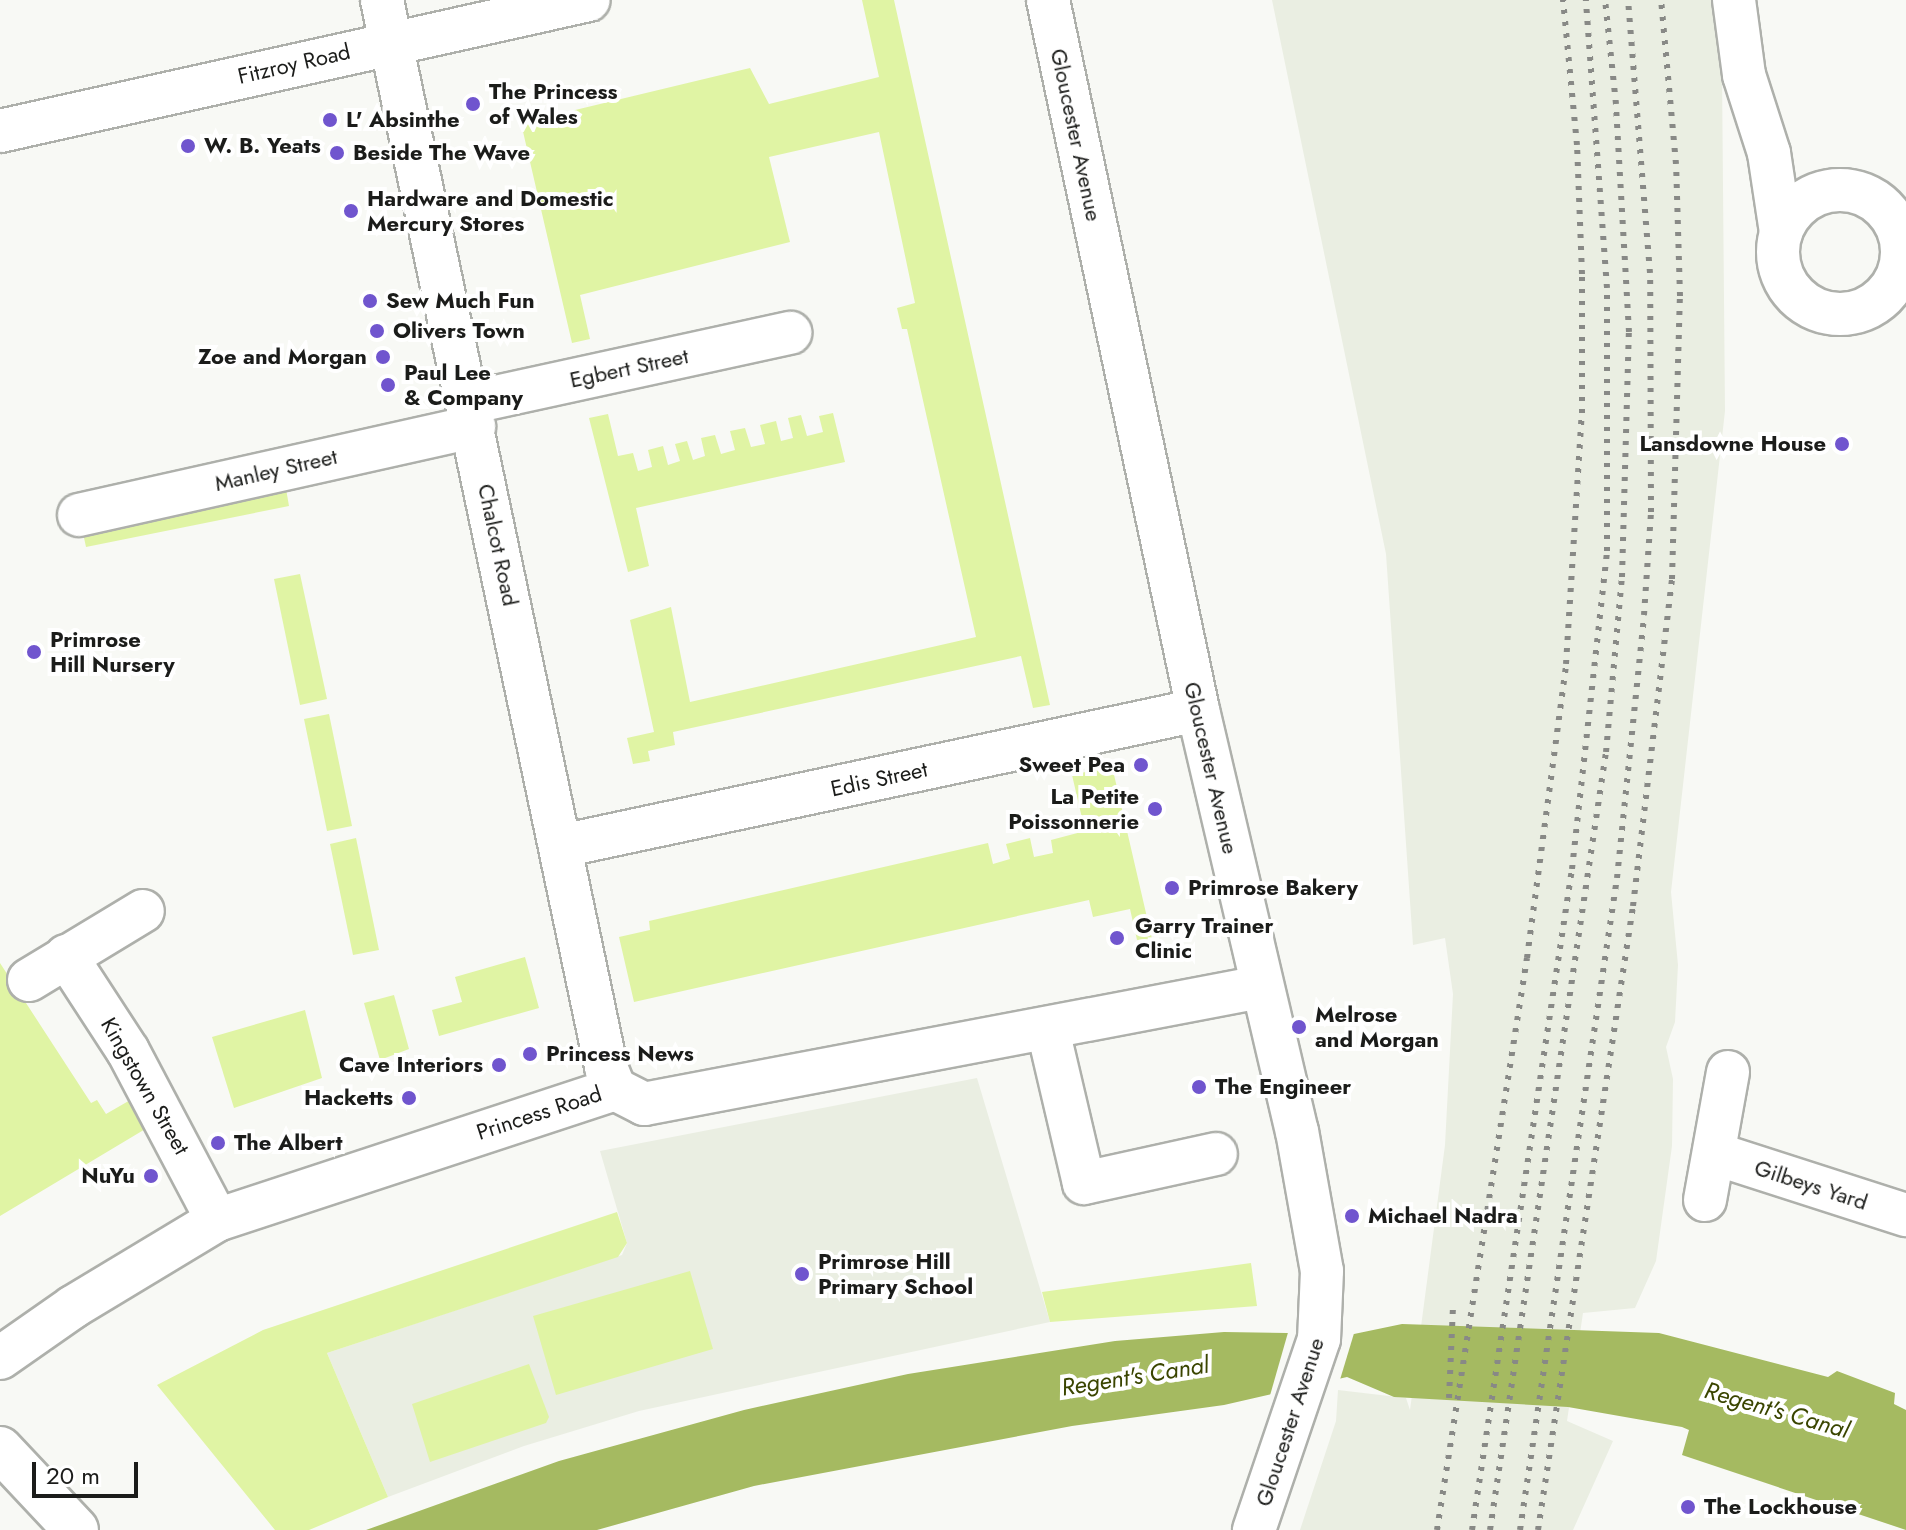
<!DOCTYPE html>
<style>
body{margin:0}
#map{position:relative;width:1906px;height:1530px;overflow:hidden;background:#f8f9f5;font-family:Jost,sans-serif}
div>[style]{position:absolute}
.built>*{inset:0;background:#eaeee2}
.green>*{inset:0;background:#e0f4a4}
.water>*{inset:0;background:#a5ba61}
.pier>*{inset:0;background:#f8f9f5}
.roads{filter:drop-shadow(2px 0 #aeb0ab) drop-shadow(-2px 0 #aeb0ab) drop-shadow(0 2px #aeb0ab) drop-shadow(0 -2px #aeb0ab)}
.minor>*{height:42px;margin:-21px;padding:0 21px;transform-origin:21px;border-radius:21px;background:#fff}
.minor>.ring{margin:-21px;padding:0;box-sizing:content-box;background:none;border:42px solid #fff;border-radius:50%}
.tertiary>*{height:44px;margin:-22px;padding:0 22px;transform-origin:22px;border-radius:22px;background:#fff}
.rail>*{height:6px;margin-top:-3px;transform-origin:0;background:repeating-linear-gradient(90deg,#888986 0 4px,transparent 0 12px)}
.dots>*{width:22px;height:22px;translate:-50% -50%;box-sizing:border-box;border:4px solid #fff;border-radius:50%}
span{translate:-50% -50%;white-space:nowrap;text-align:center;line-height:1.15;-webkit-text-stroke:8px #fff;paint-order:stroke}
.street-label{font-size:22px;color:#1b1c1a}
.poi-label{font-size:22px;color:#1b1c1a;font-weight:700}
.left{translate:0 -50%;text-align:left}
.right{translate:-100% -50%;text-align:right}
.water-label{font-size:24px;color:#3a4500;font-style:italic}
.scale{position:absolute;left:32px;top:1462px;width:106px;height:36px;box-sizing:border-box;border:4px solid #1b1c1a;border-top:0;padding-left:10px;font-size:24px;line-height:28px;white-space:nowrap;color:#1b1c1a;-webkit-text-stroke:6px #fff;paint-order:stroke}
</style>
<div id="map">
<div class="built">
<i style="clip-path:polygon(1272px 0,1715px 0,1722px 73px,1725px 411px,1671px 892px,1678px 965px,1675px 1022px,1666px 1047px,1673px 1079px,1672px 1146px,1656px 1261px,1635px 1308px,1583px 1313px,1567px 1421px,1613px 1441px,1573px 1530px,1300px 1530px,1336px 1421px,1338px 1390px,1406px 1398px,1410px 1410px,1445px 1145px,1453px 994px,1445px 938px,1413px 945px,1386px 554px)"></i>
<i style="clip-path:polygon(977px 1078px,1050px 1322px,639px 1411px,524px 1446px,388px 1497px,327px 1353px,622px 1255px,627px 1243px,600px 1151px)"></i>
</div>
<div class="green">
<i style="clip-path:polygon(862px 0,894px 0,1050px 705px,1033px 708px,1021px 656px,673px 732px,675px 745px,648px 751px,650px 761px,633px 764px,627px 738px,654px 732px,630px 620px,671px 607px,690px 702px,976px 637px,907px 329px,902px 329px,897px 308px,915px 303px,879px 132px,769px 157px,790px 242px,580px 295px,590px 339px,572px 343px,521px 123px,750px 68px,769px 104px,879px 77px)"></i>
<i style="clip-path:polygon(833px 413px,845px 462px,636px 508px,649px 566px,628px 572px,589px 418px,608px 414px,618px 456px,633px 453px,638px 471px,652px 467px,648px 450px,663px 446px,668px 465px,680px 461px,675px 444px,687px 441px,693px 460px,705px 456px,701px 438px,715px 435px,721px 454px,735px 450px,730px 431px,745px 428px,751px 447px,765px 444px,760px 425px,776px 421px,781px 441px,793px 438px,788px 418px,801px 415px,807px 436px,823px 432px,819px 416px)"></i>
<i style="clip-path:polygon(285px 483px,289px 506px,86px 547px,81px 524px)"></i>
<i style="clip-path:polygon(300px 574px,327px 699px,300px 705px,274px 579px)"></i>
<i style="clip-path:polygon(329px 714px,352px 826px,327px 831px,304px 719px)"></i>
<i style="clip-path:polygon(1112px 766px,1152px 939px,1137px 940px,1130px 909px,1093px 917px,1089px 900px,634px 1002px,619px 937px,650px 930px,649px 921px,988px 843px,993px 864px,1010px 859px,1006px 844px,1030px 838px,1034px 857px,1053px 853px,1051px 840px,1085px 831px,1072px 775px)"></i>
<i style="clip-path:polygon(356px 838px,379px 950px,353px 955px,330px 844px)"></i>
<i style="clip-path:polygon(525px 957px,539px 1008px,439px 1036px,432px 1010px,462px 1002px,455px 977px)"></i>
<i style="clip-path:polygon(0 963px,91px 1103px,97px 1100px,106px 1114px,132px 1099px,147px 1128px,0 1216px)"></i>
<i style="clip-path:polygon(394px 995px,409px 1049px,380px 1060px,364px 1003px)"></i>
<i style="clip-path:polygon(305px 1010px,322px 1078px,234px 1108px,212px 1037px)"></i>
<i style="clip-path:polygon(617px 1212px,627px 1243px,618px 1257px,327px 1353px,388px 1497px,309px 1530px,275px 1530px,157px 1385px,263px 1330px)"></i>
<i style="clip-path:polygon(1251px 1263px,1257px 1306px,1050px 1322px,1042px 1292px)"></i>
<i style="clip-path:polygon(690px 1271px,713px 1349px,556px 1395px,533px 1316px)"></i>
<i style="clip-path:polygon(529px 1364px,549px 1417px,546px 1423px,430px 1462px,412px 1404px)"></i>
</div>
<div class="water">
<i style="clip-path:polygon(1402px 1324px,1659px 1333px,1828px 1377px,1837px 1371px,1895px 1393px,1894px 1404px,1906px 1410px,1906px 1530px,1682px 1455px,1689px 1430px,1682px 1427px,1568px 1407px,1394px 1397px,1347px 1377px,1224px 1405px,1072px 1426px,754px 1486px,597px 1530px,366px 1530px,559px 1461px,744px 1410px,908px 1374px,1115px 1341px,1224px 1332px,1354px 1334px)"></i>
</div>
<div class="pier">
<i style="clip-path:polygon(1289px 1329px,1355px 1330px,1339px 1383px,1269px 1399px)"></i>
</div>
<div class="roads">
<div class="minor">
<i style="left:382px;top:0;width:1090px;rotate:78.14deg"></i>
<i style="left:606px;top:1067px;width:24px;rotate:68deg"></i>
<i style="left:615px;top:1089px;width:33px;rotate:27deg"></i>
<i style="left:644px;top:1104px;width:628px;rotate:-10.74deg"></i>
<i style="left:1048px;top:0;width:726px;rotate:78.07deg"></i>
<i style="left:1198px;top:710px;width:432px;rotate:76.8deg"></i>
<i style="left:1297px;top:1131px;width:142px;rotate:79.9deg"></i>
<i style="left:1322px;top:1271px;width:68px;rotate:92.5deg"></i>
<i style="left:1319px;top:1339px;width:202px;rotate:108.8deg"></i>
<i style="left:1734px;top:0;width:76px;rotate:82.4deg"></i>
<i style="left:1744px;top:75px;width:82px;rotate:72.2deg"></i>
<i style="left:1769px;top:153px;width:80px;rotate:81.4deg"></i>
<i style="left:0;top:131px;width:603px;rotate:-12.54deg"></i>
<i class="ring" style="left:1778px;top:190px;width:82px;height:82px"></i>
<i style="left:468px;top:403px;width:330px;rotate:-12.3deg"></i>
<i style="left:79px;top:515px;width:405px;rotate:-12.6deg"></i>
<i style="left:561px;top:846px;width:651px;rotate:-12.05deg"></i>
<i style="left:66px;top:956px;width:113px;rotate:56.9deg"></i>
<i style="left:128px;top:1051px;width:191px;rotate:62.2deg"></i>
<i style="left:29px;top:980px;width:133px;rotate:-31.2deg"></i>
<i style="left:1048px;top:1030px;width:157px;rotate:76.8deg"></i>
<i style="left:1084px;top:1183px;width:135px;rotate:-12.4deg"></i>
<i style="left:1716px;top:1154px;width:200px;rotate:17.8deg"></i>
<i style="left:1705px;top:1200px;width:130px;rotate:-79.8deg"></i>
<i style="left:0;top:1358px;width:89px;rotate:-34.9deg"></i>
<i style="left:73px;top:1307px;width:168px;rotate:-31.1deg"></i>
<i style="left:217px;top:1220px;width:419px;rotate:-18.2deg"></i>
</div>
<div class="tertiary">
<i style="left:0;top:1449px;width:111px;rotate:46.8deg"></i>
</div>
</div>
<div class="rail">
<i style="left:1449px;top:1398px;width:92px;rotate:-87.5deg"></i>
<i style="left:1437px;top:1530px;width:579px;rotate:-81.06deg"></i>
<i style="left:1527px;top:958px;width:297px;rotate:-82.4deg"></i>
<i style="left:1566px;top:664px;width:252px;rotate:-86.4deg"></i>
<i style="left:1582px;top:413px;width:139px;rotate:-90deg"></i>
<i style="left:1582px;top:274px;width:129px;rotate:-92.2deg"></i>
<i style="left:1577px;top:145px;width:146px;rotate:-95.5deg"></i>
<i style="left:1472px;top:1530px;width:669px;rotate:-81.4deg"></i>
<i style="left:1572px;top:869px;width:320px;rotate:-83.7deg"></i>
<i style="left:1607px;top:551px;width:263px;rotate:-90deg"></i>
<i style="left:1607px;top:288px;width:289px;rotate:-94.2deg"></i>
<i style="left:1490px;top:1530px;width:787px;rotate:-81.52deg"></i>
<i style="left:1606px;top:752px;width:176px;rotate:-84.8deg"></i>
<i style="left:1622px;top:577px;width:245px;rotate:-88.4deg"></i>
<i style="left:1629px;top:332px;width:228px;rotate:-93.3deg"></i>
<i style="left:1616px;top:104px;width:105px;rotate:-96deg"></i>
<i style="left:1520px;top:1530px;width:659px;rotate:-81.54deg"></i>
<i style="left:1617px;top:878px;width:264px;rotate:-84.1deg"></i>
<i style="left:1644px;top:615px;width:103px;rotate:-86.1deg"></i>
<i style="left:1651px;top:512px;width:239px;rotate:-90.2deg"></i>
<i style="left:1650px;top:273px;width:274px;rotate:-94.6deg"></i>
<i style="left:1538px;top:1530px;width:631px;rotate:-81.34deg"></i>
<i style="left:1633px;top:906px;width:329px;rotate:-83.2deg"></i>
<i style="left:1672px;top:579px;width:283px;rotate:-88.4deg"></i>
<i style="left:1680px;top:296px;width:132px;rotate:-91.7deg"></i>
<i style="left:1676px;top:164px;width:165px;rotate:-95.2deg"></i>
</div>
<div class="dots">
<i style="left:473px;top:104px;background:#7055ce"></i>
<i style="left:330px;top:120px;background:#7055ce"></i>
<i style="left:188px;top:146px;background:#7055ce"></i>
<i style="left:337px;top:153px;background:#7055ce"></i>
<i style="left:351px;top:211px;background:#7055ce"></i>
<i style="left:370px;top:301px;background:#7055ce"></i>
<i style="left:377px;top:331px;background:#7055ce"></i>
<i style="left:383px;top:357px;background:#7055ce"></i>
<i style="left:388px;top:385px;background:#7055ce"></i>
<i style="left:1842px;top:444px;background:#7055ce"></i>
<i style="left:34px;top:652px;background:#7055ce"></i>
<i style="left:1141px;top:765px;background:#7055ce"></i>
<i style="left:1155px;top:809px;background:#7055ce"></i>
<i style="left:1172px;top:888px;background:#7055ce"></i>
<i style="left:1117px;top:938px;background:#7055ce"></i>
<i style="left:1299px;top:1027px;background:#7055ce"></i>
<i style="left:530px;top:1054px;background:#7055ce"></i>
<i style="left:499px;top:1065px;background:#7055ce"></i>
<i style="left:1199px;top:1087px;background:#7055ce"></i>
<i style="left:409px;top:1098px;background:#7055ce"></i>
<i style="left:218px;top:1143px;background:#7055ce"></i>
<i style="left:151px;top:1176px;background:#7055ce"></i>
<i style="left:1352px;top:1216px;background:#7055ce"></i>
<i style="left:802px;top:1274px;background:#7055ce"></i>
<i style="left:1688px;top:1507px;background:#7055ce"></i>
</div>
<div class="street-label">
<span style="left:294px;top:64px;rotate:-13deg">Fitzroy Road</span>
<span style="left:1076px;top:135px;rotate:78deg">Gloucester Avenue</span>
<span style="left:629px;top:368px;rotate:-12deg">Egbert Street</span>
<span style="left:276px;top:470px;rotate:-13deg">Manley Street</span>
<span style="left:498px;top:545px;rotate:78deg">Chalcot Road</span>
<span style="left:1211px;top:768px;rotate:77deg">Gloucester Avenue</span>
<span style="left:879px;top:779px;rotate:-12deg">Edis Street</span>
<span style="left:145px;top:1086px;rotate:60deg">Kingstown Street</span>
<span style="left:539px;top:1113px;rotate:-18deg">Princess Road</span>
<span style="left:1811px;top:1185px;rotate:18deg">Gilbeys Yard</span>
<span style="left:1290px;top:1422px;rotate:-72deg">Gloucester Avenue</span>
</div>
<div class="poi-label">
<span class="left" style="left:489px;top:104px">The Princess<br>of Wales</span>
<span class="left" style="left:346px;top:120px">L' Absinthe</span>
<span class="left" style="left:204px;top:146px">W. B. Yeats</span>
<span class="left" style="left:353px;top:153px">Beside The Wave</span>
<span class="left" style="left:367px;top:211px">Hardware and Domestic<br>Mercury Stores</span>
<span class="left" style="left:386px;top:301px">Sew Much Fun</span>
<span class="left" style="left:393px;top:331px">Olivers Town</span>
<span class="right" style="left:367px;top:357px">Zoe and Morgan</span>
<span class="left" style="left:404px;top:385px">Paul Lee<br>&amp; Company</span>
<span class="right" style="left:1826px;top:444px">Lansdowne House</span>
<span class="left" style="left:50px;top:652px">Primrose<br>Hill Nursery</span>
<span class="right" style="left:1125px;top:765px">Sweet Pea</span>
<span class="right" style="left:1139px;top:809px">La Petite<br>Poissonnerie</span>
<span class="left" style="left:1188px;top:888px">Primrose Bakery</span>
<span class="left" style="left:1135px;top:938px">Garry Trainer<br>Clinic</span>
<span class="left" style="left:1315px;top:1027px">Melrose<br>and Morgan</span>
<span class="left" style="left:546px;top:1054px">Princess News</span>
<span class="right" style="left:483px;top:1065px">Cave Interiors</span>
<span class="left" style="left:1215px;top:1087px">The Engineer</span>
<span class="right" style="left:393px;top:1098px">Hacketts</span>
<span class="left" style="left:234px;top:1143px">The Albert</span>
<span class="right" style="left:135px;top:1176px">NuYu</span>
<span class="left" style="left:1368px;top:1216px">Michael Nadra</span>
<span class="left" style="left:818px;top:1274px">Primrose Hill<br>Primary School</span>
<span class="left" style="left:1704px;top:1507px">The Lockhouse</span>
</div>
<div class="water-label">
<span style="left:1135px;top:1376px;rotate:-9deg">Regent's Canal</span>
<span style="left:1777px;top:1410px;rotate:16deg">Regent's Canal</span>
</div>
<div class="scale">20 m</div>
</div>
